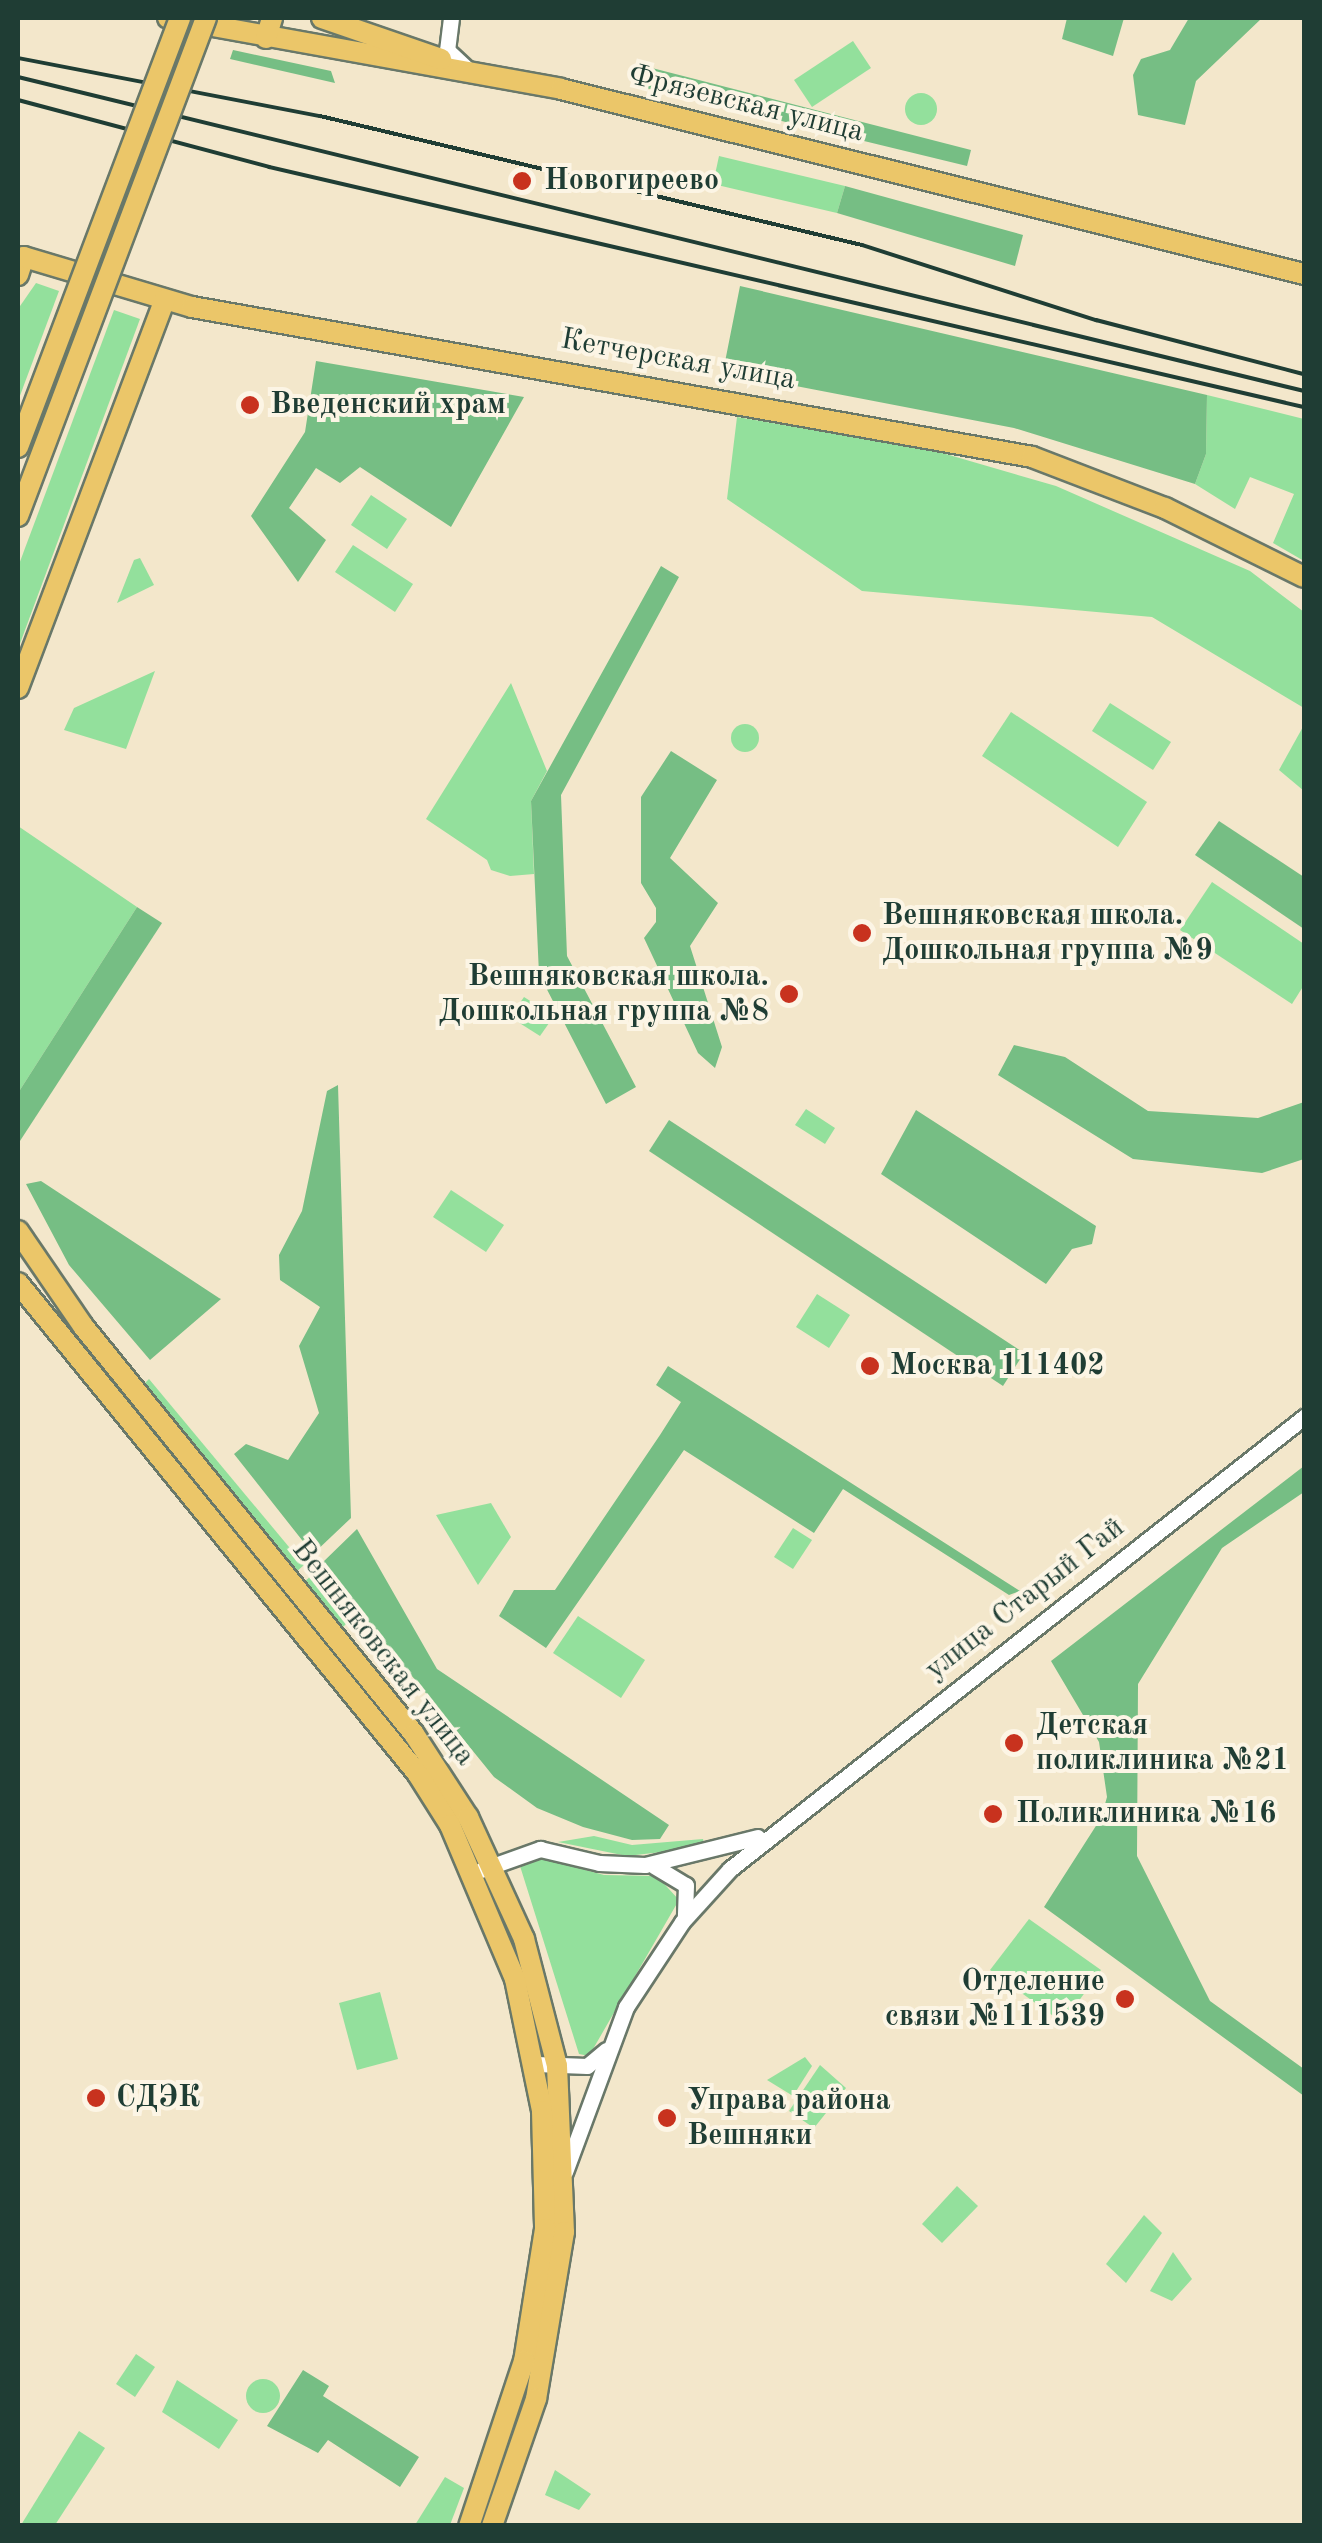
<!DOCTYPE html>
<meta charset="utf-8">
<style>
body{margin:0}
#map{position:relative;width:1322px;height:2543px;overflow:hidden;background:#f3e7cb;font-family:"Old Standard TT",serif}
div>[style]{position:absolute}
.green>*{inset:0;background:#93e09c}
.round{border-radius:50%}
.forest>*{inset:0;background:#76be84}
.roads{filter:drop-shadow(2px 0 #697869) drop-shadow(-2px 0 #697869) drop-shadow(0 2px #697869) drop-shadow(0 -2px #697869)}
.minor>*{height:15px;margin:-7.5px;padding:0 7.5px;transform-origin:7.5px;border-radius:7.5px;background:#fff}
.major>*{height:20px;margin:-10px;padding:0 10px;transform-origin:10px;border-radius:10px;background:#ebc669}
.rail>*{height:4px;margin:-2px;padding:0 2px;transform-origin:2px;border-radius:2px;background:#1f3d34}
.bridges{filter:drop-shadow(2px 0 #697869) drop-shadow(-2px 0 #697869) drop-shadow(0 2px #697869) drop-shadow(0 -2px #697869)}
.major-bridge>*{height:20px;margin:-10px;padding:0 10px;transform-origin:10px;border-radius:10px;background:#ebc669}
.dots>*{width:28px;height:28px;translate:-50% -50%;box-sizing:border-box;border:5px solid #fcf5e5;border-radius:50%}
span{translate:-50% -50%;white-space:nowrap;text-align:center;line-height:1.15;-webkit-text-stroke:8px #fcf5e5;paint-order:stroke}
.street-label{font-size:30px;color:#1f3d34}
.poi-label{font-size:30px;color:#1f3d34;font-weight:700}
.left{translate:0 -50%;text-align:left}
.right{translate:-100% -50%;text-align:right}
.frame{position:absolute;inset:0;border:20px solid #1f3d34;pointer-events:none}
</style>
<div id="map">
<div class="green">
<i style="clip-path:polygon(853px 41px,871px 68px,812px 107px,794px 80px)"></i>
<i class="round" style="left:905px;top:93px;width:32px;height:32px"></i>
<i style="clip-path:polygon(719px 156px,845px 186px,837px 213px,713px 184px)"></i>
<i style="clip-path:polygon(36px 283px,59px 291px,18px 401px,18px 309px)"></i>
<i style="clip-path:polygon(114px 310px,140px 319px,18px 649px,18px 567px)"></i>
<i style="clip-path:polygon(1207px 395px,1304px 419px,1304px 561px,1273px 543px,1294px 494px,1250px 477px,1235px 509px,1195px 484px,1206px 454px)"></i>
<i style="clip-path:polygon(737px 417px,932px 450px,1056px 486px,1250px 571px,1304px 612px,1304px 708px,1152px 617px,862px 591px,727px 499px)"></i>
<i style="clip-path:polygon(371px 495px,407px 519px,387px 549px,351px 525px)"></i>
<i style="clip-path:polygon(353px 545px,413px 584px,395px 612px,335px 572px)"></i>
<i style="clip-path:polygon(140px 558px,154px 585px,117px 603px,134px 560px)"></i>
<i style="clip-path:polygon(155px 671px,126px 749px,64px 730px,74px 708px)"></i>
<i style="clip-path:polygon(511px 683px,547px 771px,531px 801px,534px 874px,510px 876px,491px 870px,487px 860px,426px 819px)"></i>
<i style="clip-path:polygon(1110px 703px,1171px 742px,1153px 770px,1092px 731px)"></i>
<i style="clip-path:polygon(1011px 712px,1147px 802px,1118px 847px,982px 756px)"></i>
<i class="round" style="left:731px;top:724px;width:28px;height:28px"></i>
<i style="clip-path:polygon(1304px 725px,1304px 791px,1279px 770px)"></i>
<i style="clip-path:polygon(18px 826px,137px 907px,18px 1093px)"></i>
<i style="clip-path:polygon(1212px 882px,1304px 944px,1304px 985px,1292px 1004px,1180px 930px)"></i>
<i style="clip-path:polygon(524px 997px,554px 1016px,540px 1036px,510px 1017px)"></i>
<i style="clip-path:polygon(806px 1109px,835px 1128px,825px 1144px,795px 1125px)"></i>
<i style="clip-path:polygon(451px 1190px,504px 1225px,486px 1252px,433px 1217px)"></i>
<i style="clip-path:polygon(817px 1294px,850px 1315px,829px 1348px,796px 1327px)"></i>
<i style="clip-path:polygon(149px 1379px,304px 1565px,295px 1573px,143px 1385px)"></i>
<i style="clip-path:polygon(491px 1503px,511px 1537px,478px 1585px,436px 1515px)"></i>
<i style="clip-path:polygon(793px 1528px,812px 1540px,793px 1569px,774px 1557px)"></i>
<i style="clip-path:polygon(312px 1575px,350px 1620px,341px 1629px,303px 1583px)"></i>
<i style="clip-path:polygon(578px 1616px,645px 1660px,621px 1698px,553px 1653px)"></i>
<i style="clip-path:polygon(594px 1836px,632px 1845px,703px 1839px,705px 1847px,627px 1856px,558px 1842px)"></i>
<i style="clip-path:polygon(542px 1858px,604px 1875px,657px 1876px,679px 1900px,589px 2056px,579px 2054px,520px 1866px)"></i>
<i style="clip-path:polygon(1029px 1919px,1101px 1970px,1063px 2023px,990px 1970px)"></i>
<i style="clip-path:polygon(380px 1992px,398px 2059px,357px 2070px,339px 2003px)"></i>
<i style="clip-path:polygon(805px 2057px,812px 2066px,793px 2096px,767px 2080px)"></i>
<i style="clip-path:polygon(820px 2065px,846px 2088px,814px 2128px,789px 2111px)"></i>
<i style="clip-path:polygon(957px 2186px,978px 2206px,942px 2243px,922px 2224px)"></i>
<i style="clip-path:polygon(1144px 2215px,1162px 2233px,1126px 2283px,1106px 2264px)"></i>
<i style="clip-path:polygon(1173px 2252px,1192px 2279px,1172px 2301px,1150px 2291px)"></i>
<i style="clip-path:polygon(136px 2354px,155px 2367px,135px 2397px,116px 2384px)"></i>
<i class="round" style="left:246px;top:2379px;width:34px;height:34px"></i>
<i style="clip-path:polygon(177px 2380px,238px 2420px,219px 2449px,162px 2412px)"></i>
<i style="clip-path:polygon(79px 2431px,105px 2448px,55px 2525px,21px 2525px)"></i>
<i style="clip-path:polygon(555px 2470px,591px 2494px,579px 2510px,545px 2495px)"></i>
<i style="clip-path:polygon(445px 2477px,464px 2488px,450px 2525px,415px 2525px)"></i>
</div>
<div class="forest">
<i style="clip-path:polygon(1067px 18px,1124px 18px,1113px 56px,1062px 39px)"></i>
<i style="clip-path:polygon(1189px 18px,1262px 18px,1196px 81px,1185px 125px,1138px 115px,1133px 75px,1141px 59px,1170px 50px)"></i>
<i style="clip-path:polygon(233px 50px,331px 71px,335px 83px,230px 59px)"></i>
<i style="clip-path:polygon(652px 68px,971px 150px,967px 166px,646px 88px)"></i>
<i style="clip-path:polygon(845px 186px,1023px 235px,1015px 266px,837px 213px)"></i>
<i style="clip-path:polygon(740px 286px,1207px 395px,1206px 454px,1195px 484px,1014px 428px,723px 372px)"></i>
<i style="clip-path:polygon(316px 361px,524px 397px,451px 527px,360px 467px,340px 483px,316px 468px,289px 508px,326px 540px,298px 582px,251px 516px,305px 432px)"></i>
<i style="clip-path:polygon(661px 566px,679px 577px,561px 795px,567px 956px,636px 1087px,606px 1104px,539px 974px,531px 801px)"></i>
<i style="clip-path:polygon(671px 751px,717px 780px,670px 858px,718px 903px,690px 946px,722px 1047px,715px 1068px,698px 1053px,644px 938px,656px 922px,656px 908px,641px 883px,641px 797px)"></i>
<i style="clip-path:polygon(1219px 821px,1304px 877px,1304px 929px,1195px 855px)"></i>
<i style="clip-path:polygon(137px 907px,162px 923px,18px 1144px,18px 1093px)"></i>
<i style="clip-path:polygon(1014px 1045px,1065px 1057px,1148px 1111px,1258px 1118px,1304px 1102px,1304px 1159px,1262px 1173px,1133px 1159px,998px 1075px)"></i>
<i style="clip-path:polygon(338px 1085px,351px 1518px,313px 1554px,234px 1454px,246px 1444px,288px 1460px,319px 1413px,299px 1346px,320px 1307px,280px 1280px,279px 1255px,302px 1211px,327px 1091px)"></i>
<i style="clip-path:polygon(916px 1110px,1096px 1226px,1092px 1244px,1072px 1249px,1046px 1284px,881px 1174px)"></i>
<i style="clip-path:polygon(669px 1120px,1024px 1353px,1003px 1386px,649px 1151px)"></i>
<i style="clip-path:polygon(41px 1181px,219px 1298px,221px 1299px,150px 1360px,69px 1265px,26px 1184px)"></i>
<i style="clip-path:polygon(668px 1366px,1020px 1591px,1009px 1595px,843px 1489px,814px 1533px,684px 1450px,546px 1648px,499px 1616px,514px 1590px,555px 1590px,660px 1435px,681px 1402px,656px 1385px)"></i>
<i style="clip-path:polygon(1304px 1466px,1304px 1492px,1222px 1548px,1138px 1684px,1137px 1856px,1210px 2001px,1304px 2069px,1304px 2096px,1044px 1907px,1101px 1818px,1107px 1797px,1099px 1742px,1051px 1661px)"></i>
<i style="clip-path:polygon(357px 1529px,437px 1669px,669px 1825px,660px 1839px,632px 1840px,583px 1827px,537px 1808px,494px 1777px,321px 1564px)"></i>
<i style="clip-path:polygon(303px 2370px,329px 2386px,323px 2396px,419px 2457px,400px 2487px,328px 2440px,318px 2453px,267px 2426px)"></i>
</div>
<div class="roads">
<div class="minor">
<i style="left:451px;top:18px;width:32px;rotate:97deg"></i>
<i style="left:447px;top:50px;width:33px;rotate:43deg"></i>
<i style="left:654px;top:1866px;width:37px;rotate:31deg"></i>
<i style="left:686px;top:1885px;width:32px;rotate:92deg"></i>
<i style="left:481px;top:1870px;width:63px;rotate:-19.6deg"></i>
<i style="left:540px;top:1849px;width:61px;rotate:13.3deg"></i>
<i style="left:599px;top:1863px;width:46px;rotate:2.5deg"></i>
<i style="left:645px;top:1865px;width:116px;rotate:-13.9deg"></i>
<i style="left:536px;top:2064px;width:51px;rotate:2.2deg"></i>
<i style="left:587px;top:2066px;width:25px;rotate:-40deg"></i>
<i style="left:565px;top:2172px;width:176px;rotate:-69.7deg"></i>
<i style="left:626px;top:2007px;width:102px;rotate:-56.6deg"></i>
<i style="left:682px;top:1922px;width:72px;rotate:-47.8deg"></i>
<i style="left:730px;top:1869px;width:731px;rotate:-38.22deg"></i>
</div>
<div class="major">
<i style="left:168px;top:18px;width:399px;rotate:10.2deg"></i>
<i style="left:561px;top:89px;width:766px;rotate:13.98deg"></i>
<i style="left:322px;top:18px;width:126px;rotate:19deg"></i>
<i style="left:266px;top:38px;width:21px;rotate:-73deg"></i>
<i style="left:18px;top:275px;width:19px;rotate:-72deg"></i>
<i style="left:24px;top:257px;width:175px;rotate:16.6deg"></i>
<i style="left:192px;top:307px;width:853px;rotate:10.12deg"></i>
<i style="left:1032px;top:457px;width:142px;rotate:21deg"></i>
<i style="left:1165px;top:508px;width:155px;rotate:26.4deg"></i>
<i style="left:18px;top:688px;width:415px;rotate:-69.3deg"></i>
<i style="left:18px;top:1231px;width:115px;rotate:55.6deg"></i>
<i style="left:83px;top:1326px;width:525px;rotate:50.95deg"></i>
<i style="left:414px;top:1734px;width:99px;rotate:57deg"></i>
<i style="left:468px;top:1817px;width:134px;rotate:65.3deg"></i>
<i style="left:524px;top:1939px;width:131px;rotate:75.4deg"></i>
<i style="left:557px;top:2066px;width:166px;rotate:87.6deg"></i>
<i style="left:564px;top:2232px;width:169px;rotate:99.5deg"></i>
<i style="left:536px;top:2399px;width:134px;rotate:109.1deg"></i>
<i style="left:18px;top:1283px;width:632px;rotate:50.84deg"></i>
<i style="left:417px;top:1773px;width:62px;rotate:57.6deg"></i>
<i style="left:450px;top:1825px;width:167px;rotate:67.1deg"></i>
<i style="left:515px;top:1979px;width:135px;rotate:78.4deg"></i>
<i style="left:542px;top:2111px;width:118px;rotate:88.5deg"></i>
<i style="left:545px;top:2229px;width:134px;rotate:99deg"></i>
<i style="left:524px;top:2361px;width:174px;rotate:108.4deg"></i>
</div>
</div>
<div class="rail">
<i style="left:18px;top:58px;width:308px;rotate:10.9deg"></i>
<i style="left:320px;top:116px;width:557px;rotate:13.39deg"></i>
<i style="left:862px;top:245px;width:246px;rotate:17.8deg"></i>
<i style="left:1096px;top:320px;width:215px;rotate:14.6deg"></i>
<i style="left:18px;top:77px;width:1324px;rotate:13.72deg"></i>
<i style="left:18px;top:100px;width:260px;rotate:14.9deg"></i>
<i style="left:269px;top:167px;width:1062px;rotate:13.06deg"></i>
</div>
<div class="bridges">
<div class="major-bridge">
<i style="left:18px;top:447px;width:459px;rotate:-69.3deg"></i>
<i style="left:18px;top:516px;width:532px;rotate:-69.32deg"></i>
</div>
</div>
<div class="dots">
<i style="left:522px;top:181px;background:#c8321e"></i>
<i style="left:250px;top:405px;background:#c8321e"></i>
<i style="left:862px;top:933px;background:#c8321e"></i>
<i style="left:789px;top:994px;background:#c8321e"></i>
<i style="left:870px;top:1366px;background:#c8321e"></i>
<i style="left:1014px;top:1743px;background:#c8321e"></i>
<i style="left:993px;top:1814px;background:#c8321e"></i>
<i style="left:1125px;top:1999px;background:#c8321e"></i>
<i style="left:96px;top:2098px;background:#c8321e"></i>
<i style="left:667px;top:2118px;background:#c8321e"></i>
</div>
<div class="street-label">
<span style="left:746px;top:104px;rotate:14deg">Фрязевская улица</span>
<span style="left:678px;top:360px;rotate:10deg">Кетчерская улица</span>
<span style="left:1025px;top:1599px;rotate:-38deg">улица Старый Гай</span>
<span style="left:383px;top:1653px;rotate:52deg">Вешняковская улица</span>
</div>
<div class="poi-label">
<span class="left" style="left:544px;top:181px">Новогиреево</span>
<span class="left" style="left:270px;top:405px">Введенский храм</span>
<span class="left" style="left:882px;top:933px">Вешняковская школа.<br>Дошкольная группа №9</span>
<span class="right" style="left:769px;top:994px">Вешняковская школа.<br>Дошкольная группа №8</span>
<span class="left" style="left:890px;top:1366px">Москва 111402</span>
<span class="left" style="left:1036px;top:1743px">Детская<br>поликлиника №21</span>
<span class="left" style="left:1016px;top:1814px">Поликлиника №16</span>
<span class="right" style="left:1105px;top:1999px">Отделение<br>связи №111539</span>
<span class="left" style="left:116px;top:2098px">СДЭК</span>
<span class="left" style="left:687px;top:2118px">Управа района<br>Вешняки</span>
</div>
<div class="frame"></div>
</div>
